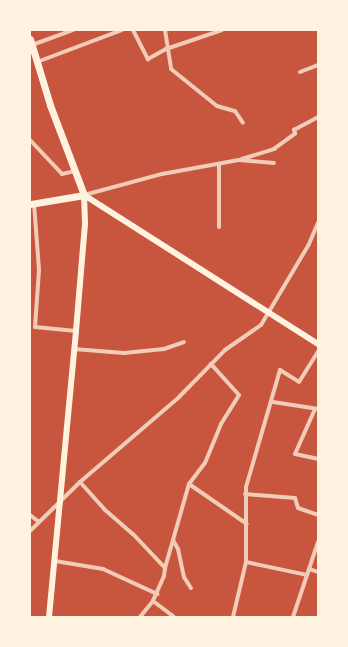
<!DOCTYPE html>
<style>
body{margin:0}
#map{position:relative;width:348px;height:647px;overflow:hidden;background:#c8553d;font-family:Rubik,sans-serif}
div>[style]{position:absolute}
.pedestrian>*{height:3.5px;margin:-1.75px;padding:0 1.75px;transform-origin:1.75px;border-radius:1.75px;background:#f1ccb7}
.minor>*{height:4px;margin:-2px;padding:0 2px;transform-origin:2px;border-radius:2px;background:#f1ccb7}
.secondary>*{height:6px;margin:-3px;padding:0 3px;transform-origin:3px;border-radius:3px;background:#fff3e0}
.trunk>*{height:7px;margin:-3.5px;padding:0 3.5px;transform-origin:3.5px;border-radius:3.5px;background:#fff3e0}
span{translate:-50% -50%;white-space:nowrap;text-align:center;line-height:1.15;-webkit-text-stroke:3px #fff3e0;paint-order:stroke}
.frame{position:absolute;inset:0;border:31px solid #fff3e0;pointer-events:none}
</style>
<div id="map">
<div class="pedestrian">
<i style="left:242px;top:159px;width:34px;rotate:-17deg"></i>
<i style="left:274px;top:149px;width:26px;rotate:-36deg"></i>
<i style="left:295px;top:134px;width:4px;rotate:-104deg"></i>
<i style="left:294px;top:130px;width:27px;rotate:-28deg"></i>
</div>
<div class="minor">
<i style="left:133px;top:30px;width:33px;rotate:63deg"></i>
<i style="left:148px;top:59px;width:21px;rotate:-29deg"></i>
<i style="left:166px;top:49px;width:59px;rotate:-18.7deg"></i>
<i style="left:165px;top:30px;width:39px;rotate:81deg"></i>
<i style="left:171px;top:69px;width:59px;rotate:38.8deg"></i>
<i style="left:217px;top:106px;width:19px;rotate:16deg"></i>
<i style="left:235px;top:111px;width:14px;rotate:56deg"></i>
<i style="left:32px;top:45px;width:44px;rotate:-20.1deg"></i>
<i style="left:37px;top:62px;width:91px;rotate:-20.6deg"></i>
<i style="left:300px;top:72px;width:19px;rotate:-21deg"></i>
<i style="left:30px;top:140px;width:47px;rotate:46.7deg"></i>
<i style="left:62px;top:174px;width:13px;rotate:-13deg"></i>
<i style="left:219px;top:164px;width:63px;rotate:90deg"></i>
<i style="left:84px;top:195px;width:81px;rotate:-15.1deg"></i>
<i style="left:162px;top:174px;width:78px;rotate:-10.3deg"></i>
<i style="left:239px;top:160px;width:35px;rotate:5deg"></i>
<i style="left:34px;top:203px;width:67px;rotate:85.7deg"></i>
<i style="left:39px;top:270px;width:57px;rotate:94deg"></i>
<i style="left:35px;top:327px;width:41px;rotate:5.6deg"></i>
<i style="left:74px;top:349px;width:50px;rotate:4.6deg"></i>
<i style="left:124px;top:353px;width:40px;rotate:-5.7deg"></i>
<i style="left:164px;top:349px;width:21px;rotate:-19deg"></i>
<i style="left:273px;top:402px;width:46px;rotate:8.8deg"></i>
<i style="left:315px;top:409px;width:49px;rotate:114deg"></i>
<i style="left:295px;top:454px;width:24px;rotate:12deg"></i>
<i style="left:80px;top:482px;width:36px;rotate:48deg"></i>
<i style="left:104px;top:509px;width:38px;rotate:41deg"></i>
<i style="left:133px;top:534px;width:47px;rotate:46.7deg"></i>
<i style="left:165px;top:568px;width:8px;rotate:97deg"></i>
<i style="left:164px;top:576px;width:27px;rotate:114deg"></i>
<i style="left:153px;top:601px;width:21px;rotate:129deg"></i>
<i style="left:189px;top:484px;width:70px;rotate:34.6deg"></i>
<i style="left:245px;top:494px;width:50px;rotate:4.6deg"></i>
<i style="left:295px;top:498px;width:10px;rotate:73deg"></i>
<i style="left:298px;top:508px;width:21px;rotate:19deg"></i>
<i style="left:30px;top:515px;width:11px;rotate:38deg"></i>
<i style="left:30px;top:531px;width:70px;rotate:-44.4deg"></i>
<i style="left:80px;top:482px;width:130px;rotate:-40.6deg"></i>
<i style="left:179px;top:397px;width:66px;rotate:-45.6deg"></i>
<i style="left:225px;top:350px;width:44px;rotate:-34.8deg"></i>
<i style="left:261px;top:325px;width:94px;rotate:-59.3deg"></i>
<i style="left:309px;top:244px;width:23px;rotate:-67deg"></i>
<i style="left:173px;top:540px;width:10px;rotate:61deg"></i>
<i style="left:178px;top:549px;width:29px;rotate:78deg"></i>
<i style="left:184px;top:577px;width:13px;rotate:58deg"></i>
<i style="left:55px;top:561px;width:49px;rotate:9.5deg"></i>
<i style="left:103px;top:569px;width:60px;rotate:24.8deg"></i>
<i style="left:246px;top:562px;width:62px;rotate:12deg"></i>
<i style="left:165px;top:568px;width:87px;rotate:-74.1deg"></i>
<i style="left:189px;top:484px;width:26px;rotate:-53deg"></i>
<i style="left:205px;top:463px;width:42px;rotate:-67.7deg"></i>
<i style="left:221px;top:424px;width:34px;rotate:-58deg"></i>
<i style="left:239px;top:395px;width:42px;rotate:-132.1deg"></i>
<i style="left:309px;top:569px;width:9px;rotate:18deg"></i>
<i style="left:153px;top:601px;width:26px;rotate:37deg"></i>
<i style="left:233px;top:617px;width:57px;rotate:-76.7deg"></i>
<i style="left:246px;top:562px;width:75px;rotate:-90deg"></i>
<i style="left:246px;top:487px;width:122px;rotate:-73.8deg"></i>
<i style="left:280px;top:370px;width:22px;rotate:32deg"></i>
<i style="left:299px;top:382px;width:36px;rotate:-58deg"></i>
<i style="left:293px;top:617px;width:79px;rotate:-71.6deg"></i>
</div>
<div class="secondary">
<i style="left:84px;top:195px;width:277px;rotate:32.5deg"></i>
<i style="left:49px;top:617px;width:287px;rotate:-84.6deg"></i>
<i style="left:76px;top:331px;width:108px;rotate:-85.2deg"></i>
<i style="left:85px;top:223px;width:28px;rotate:-92deg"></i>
</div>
<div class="trunk">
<i style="left:30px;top:39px;width:69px;rotate:73.1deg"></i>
<i style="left:50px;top:105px;width:96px;rotate:69.3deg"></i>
<i style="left:84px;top:195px;width:55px;rotate:170.5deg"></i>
</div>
<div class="frame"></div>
</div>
